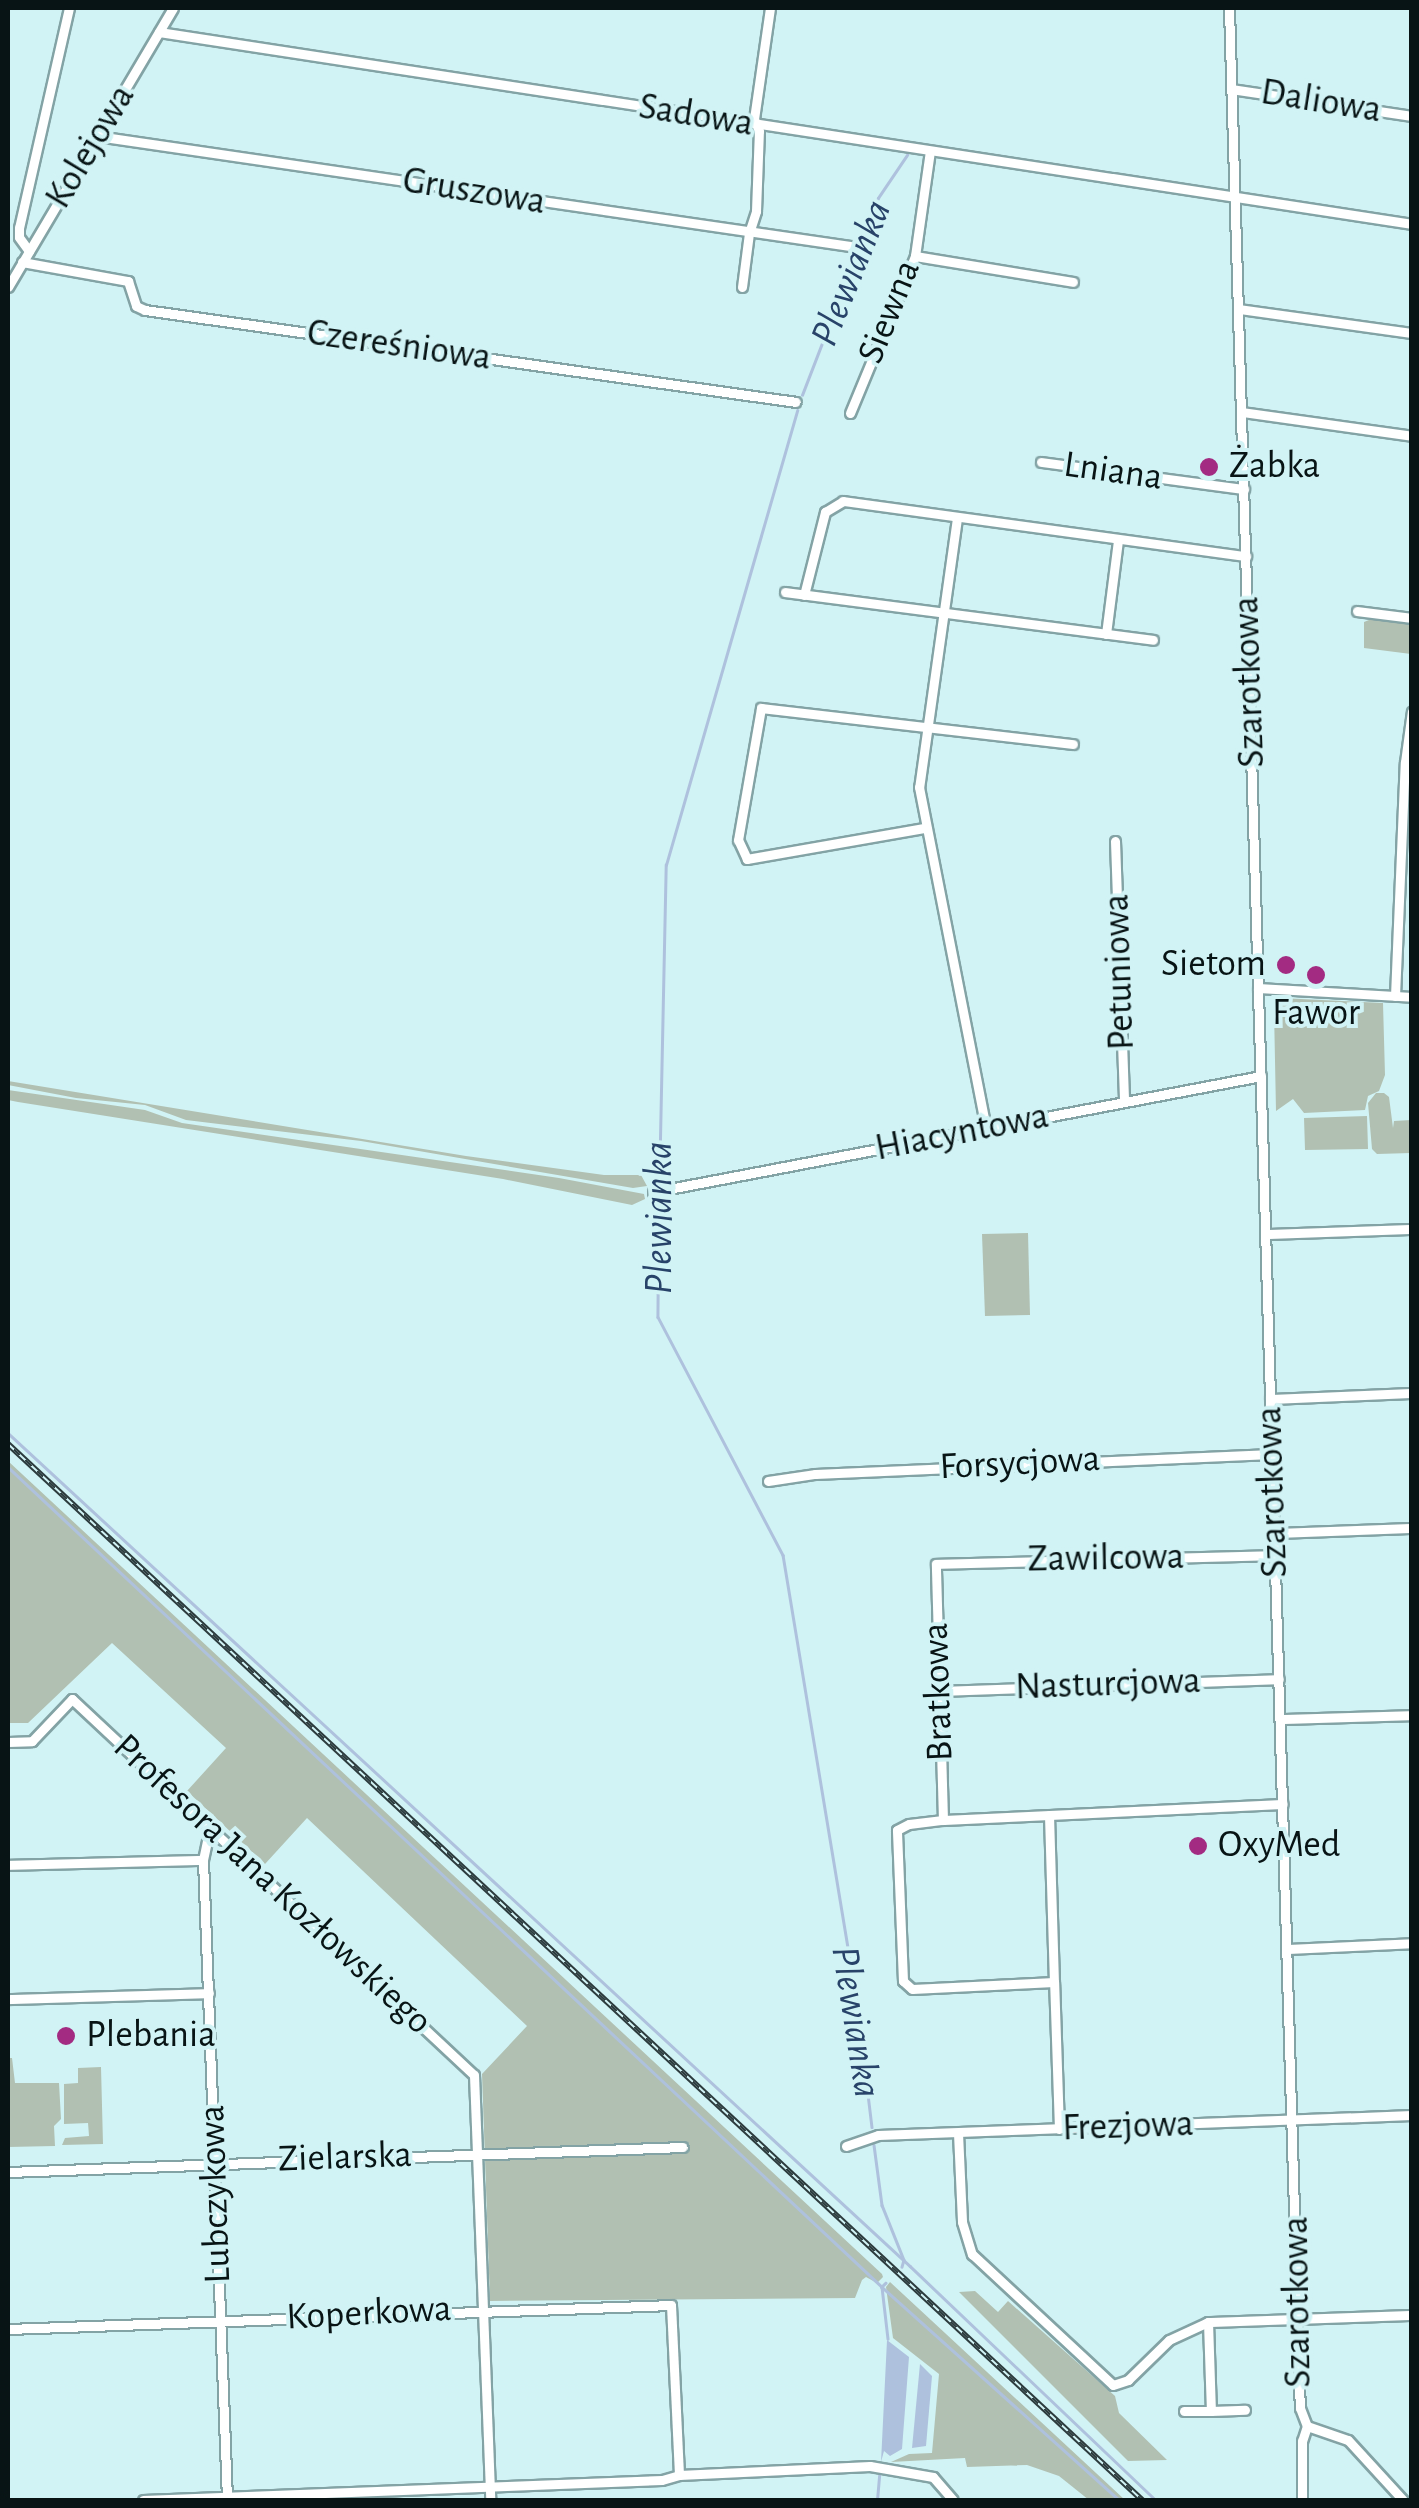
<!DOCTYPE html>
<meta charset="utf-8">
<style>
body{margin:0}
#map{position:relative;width:1419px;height:2508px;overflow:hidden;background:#d1f3f5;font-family:"Alegreya Sans",sans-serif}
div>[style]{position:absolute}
.green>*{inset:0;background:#b1c0b2}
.water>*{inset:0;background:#aec1dd}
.stream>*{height:2.5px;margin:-1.25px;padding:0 1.25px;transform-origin:1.25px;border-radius:1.25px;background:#aec1dd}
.roads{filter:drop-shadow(2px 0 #83a3a5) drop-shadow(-2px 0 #83a3a5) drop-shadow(0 2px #83a3a5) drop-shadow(0 -2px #83a3a5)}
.street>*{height:9px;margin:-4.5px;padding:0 4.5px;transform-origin:4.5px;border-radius:4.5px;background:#fff}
.rail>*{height:6px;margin-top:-3px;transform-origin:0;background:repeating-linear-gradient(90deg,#d1f3f5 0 8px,#2c3b3d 0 16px);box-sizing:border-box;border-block:2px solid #2c3b3d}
.dots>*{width:28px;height:28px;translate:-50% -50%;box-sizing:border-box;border:5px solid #d1f3f5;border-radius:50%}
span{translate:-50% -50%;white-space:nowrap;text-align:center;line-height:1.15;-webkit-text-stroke:8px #d1f3f5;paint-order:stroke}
.street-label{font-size:38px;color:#081415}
.poi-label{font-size:38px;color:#081415}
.left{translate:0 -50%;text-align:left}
.right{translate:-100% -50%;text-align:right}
.water-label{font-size:40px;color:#284369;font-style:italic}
.frame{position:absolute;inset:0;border:10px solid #081415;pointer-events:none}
</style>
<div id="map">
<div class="green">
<i style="clip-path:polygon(1374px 618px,1411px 622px,1411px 654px,1364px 648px,1364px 622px)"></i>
<i style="clip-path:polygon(1280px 998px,1383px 1003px,1385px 1075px,1379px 1091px,1368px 1096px,1365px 1110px,1304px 1113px,1293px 1099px,1276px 1111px,1274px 1010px)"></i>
<i style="clip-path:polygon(8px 1081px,466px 1156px,604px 1175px,641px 1175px,647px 1186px,633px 1188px,361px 1141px,186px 1120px,145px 1105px,76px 1098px,8px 1085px)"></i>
<i style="clip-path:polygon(8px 1090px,145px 1110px,182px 1123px,559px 1178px,644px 1194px,645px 1199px,632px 1205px,503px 1179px,18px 1102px,8px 1100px)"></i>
<i style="clip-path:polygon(1384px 1093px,1389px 1097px,1393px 1128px,1394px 1121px,1411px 1120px,1411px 1153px,1377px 1154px,1372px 1149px,1368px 1103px,1376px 1093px)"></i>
<i style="clip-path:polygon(1367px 1116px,1368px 1149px,1305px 1150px,1304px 1118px)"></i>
<i style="clip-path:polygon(1028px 1233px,1030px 1315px,985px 1316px,982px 1234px)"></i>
<i style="clip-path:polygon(8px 1461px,882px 2274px,883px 2277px,877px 2283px,866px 2277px,862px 2280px,855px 2298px,490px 2301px,482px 2074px,527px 2026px,307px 1818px,265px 1864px,187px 1791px,226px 1748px,112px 1643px,28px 1723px,8px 1723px)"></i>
<i style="clip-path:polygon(8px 2058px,12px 2058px,15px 2083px,59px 2083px,61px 2119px,54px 2126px,55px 2146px,8px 2147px)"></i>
<i style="clip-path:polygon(101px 2067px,103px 2144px,62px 2145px,65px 2138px,89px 2136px,88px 2123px,64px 2124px,64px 2084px,78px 2083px,78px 2068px)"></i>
<i style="clip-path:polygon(890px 2282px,1096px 2473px,1125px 2500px,1089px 2500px,1059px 2476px,1027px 2465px,967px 2467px,965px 2458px,891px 2462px,909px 2454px,932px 2453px,939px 2374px,893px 2338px,886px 2287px)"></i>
<i style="clip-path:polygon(975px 2291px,998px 2312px,1008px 2301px,1115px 2396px,1119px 2413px,1167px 2460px,1128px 2461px,959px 2292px)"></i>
</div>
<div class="water">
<i style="clip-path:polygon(887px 2340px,909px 2357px,902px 2449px,890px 2456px,884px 2451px,881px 2462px)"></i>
<i style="clip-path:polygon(920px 2364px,932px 2376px,926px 2446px,912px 2448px)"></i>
</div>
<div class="stream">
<i style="left:802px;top:395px;width:211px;rotate:-68.9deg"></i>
<i style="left:878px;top:198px;width:52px;rotate:-56deg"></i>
<i style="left:659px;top:1186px;width:321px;rotate:-88.8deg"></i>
<i style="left:666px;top:865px;width:473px;rotate:-73.9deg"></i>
<i style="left:659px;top:1194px;width:123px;rotate:90.5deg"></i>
<i style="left:658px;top:1317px;width:269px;rotate:62.3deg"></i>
<i style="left:783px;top:1555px;width:446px;rotate:80.6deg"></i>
<i style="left:856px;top:1995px;width:133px;rotate:83.1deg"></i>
<i style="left:8px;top:1433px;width:1228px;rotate:42.72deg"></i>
<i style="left:910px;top:2266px;width:340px;rotate:43.6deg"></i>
<i style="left:8px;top:1467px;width:1198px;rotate:43.17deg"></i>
<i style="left:882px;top:2287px;width:319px;rotate:41.9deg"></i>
<i style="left:874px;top:2145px;width:61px;rotate:82.4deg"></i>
<i style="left:882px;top:2205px;width:59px;rotate:68.2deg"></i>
<i style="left:904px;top:2260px;width:7px;rotate:106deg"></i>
<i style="left:886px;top:2283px;width:6px;rotate:135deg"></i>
<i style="left:882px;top:2287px;width:52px;rotate:83.4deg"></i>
<i style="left:877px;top:2500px;width:24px;rotate:-85deg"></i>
</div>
<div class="roads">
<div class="street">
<i style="left:1229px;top:8px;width:2401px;rotate:88.31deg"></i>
<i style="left:1300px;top:2408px;width:19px;rotate:69deg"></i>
<i style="left:1307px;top:2426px;width:16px;rotate:108deg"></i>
<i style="left:1302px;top:2441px;width:59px;rotate:90deg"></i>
<i style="left:159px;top:32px;width:1268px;rotate:8.71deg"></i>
<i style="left:1231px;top:89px;width:183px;rotate:8.5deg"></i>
<i style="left:97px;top:136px;width:761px;rotate:8.31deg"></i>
<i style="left:29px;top:251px;width:17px;rotate:-126deg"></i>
<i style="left:19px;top:237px;width:9px;rotate:-90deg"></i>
<i style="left:19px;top:228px;width:226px;rotate:-77.2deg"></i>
<i style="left:915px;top:256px;width:160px;rotate:9.3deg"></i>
<i style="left:22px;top:262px;width:108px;rotate:10.2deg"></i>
<i style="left:128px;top:281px;width:26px;rotate:72deg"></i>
<i style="left:136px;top:306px;width:10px;rotate:24deg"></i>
<i style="left:145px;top:310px;width:657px;rotate:8.04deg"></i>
<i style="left:8px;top:287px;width:324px;rotate:-59.4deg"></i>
<i style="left:742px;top:287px;width:54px;rotate:-82.6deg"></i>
<i style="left:749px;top:233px;width:23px;rotate:-72deg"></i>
<i style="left:756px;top:211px;width:80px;rotate:-87.9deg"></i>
<i style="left:759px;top:131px;width:13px;rotate:-113deg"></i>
<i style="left:754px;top:119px;width:112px;rotate:-81.8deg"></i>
<i style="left:1239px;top:309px;width:175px;rotate:7.9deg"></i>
<i style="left:1242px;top:412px;width:172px;rotate:8deg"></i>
<i style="left:850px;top:413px;width:170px;rotate:-67.5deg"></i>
<i style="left:915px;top:256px;width:106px;rotate:-81.9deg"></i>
<i style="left:1041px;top:462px;width:205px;rotate:7.6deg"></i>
<i style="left:957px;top:518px;width:272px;rotate:98deg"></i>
<i style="left:919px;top:787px;width:349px;rotate:78.9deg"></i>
<i style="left:785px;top:592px;width:371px;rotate:7.4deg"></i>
<i style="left:804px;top:595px;width:86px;rotate:-75.8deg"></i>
<i style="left:825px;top:512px;width:21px;rotate:-31deg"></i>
<i style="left:843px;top:501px;width:407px;rotate:7.8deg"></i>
<i style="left:1357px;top:611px;width:55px;rotate:7.3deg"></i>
<i style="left:1106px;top:634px;width:95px;rotate:-82.7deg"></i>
<i style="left:924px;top:828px;width:180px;rotate:170.1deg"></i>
<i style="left:747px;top:859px;width:21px;rotate:-115deg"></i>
<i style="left:738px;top:840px;width:134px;rotate:-80.1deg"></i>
<i style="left:761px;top:708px;width:314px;rotate:6.6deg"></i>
<i style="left:1115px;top:841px;width:261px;rotate:88deg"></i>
<i style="left:1258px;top:988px;width:154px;rotate:3.3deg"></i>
<i style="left:1395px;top:996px;width:234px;rotate:-87.6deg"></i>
<i style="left:1405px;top:762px;width:51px;rotate:-82.2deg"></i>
<i style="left:653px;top:1192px;width:619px;rotate:-10.8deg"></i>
<i style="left:1266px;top:1234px;width:146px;rotate:-2deg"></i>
<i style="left:1270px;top:1399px;width:142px;rotate:-2.4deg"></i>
<i style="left:768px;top:1481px;width:48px;rotate:-8.5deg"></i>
<i style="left:815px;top:1474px;width:457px;rotate:-2.5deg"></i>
<i style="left:1275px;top:1533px;width:137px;rotate:-2.1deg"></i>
<i style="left:937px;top:1691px;width:342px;rotate:-2deg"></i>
<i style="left:1280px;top:1719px;width:132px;rotate:-1.7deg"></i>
<i style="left:8px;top:1742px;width:24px;rotate:-2deg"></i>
<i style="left:32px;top:1741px;width:58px;rotate:-46.4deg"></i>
<i style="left:72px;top:1699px;width:550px;rotate:43.09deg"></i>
<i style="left:474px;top:2075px;width:425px;rotate:87.8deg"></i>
<i style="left:1049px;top:1815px;width:167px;rotate:88.3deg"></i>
<i style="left:943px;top:1820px;width:256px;rotate:-91.6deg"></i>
<i style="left:936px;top:1564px;width:339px;rotate:-1.5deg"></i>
<i style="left:216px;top:1830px;width:14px;rotate:129deg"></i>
<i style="left:207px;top:1841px;width:19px;rotate:102deg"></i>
<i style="left:203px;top:1860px;width:640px;rotate:87.85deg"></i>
<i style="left:8px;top:1865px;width:195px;rotate:-1.5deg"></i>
<i style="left:1287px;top:1949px;width:125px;rotate:-2.7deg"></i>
<i style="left:8px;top:1999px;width:201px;rotate:-1.7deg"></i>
<i style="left:1059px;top:2129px;width:147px;rotate:-91.9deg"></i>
<i style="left:1054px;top:1982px;width:142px;rotate:177.2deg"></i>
<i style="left:912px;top:1989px;width:12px;rotate:-138deg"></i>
<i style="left:903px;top:1981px;width:151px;rotate:-92.3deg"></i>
<i style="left:897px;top:1830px;width:13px;rotate:-27deg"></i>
<i style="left:909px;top:1824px;width:34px;rotate:-7deg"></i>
<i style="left:943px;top:1820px;width:340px;rotate:-2.7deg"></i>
<i style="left:958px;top:2133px;width:89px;rotate:87.4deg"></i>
<i style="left:962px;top:2222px;width:34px;rotate:73deg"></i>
<i style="left:972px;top:2254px;width:192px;rotate:42.9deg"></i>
<i style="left:1113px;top:2385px;width:16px;rotate:-18deg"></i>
<i style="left:1128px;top:2380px;width:57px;rotate:-44.3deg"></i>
<i style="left:1169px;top:2340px;width:43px;rotate:-24.8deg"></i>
<i style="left:1208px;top:2322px;width:204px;rotate:-2deg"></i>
<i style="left:846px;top:2146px;width:34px;rotate:-19deg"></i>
<i style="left:878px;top:2135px;width:534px;rotate:-2.14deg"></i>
<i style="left:8px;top:2172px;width:675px;rotate:-2.12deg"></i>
<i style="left:1208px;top:2322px;width:89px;rotate:88.1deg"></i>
<i style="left:1211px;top:2411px;width:34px;rotate:-2deg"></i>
<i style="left:8px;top:2329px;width:663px;rotate:-2.07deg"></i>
<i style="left:671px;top:2305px;width:170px;rotate:87.3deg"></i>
<i style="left:1184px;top:2411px;width:27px"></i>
<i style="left:1307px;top:2426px;width:43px;rotate:18.9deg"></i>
<i style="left:1348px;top:2440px;width:81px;rotate:47.5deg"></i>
<i style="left:143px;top:2500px;width:519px;rotate:-2.21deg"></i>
<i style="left:662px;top:2480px;width:18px;rotate:-16deg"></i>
<i style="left:679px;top:2475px;width:191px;rotate:-2.7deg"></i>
<i style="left:870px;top:2466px;width:64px;rotate:9.9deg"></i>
<i style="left:933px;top:2477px;width:30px;rotate:49deg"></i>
</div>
</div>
<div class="rail">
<i style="left:8px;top:1444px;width:1550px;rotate:42.96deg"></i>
</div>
<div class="dots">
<i style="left:1209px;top:467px;background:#a32b82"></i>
<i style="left:1286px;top:965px;background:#a32b82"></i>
<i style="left:1316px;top:975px;background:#a32b82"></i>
<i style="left:1198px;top:1846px;background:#a32b82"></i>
<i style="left:66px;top:2036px;background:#a32b82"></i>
</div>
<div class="street-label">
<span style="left:1321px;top:102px;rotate:9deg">Daliowa</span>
<span style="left:696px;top:116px;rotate:9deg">Sadowa</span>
<span style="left:91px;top:147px;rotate:-59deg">Kolejowa</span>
<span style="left:474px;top:192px;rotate:9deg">Gruszowa</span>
<span style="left:890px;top:312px;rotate:-68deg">Siewna</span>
<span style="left:399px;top:346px;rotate:8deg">Czereśniowa</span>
<span style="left:1113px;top:472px;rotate:8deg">Lniana</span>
<span style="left:1250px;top:682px;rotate:-92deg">Szarotkowa</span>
<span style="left:1120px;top:972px;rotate:-92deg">Petuniowa</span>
<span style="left:962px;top:1133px;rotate:-11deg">Hiacyntowa</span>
<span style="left:1020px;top:1464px;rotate:-3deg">Forsycjowa</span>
<span style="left:1273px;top:1492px;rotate:-92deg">Szarotkowa</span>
<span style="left:1106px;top:1559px;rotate:-1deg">Zawilcowa</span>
<span style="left:1108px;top:1685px;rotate:-2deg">Nasturcjowa</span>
<span style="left:939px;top:1692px;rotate:-92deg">Bratkowa</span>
<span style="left:272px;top:1885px;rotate:43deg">Profesora Jana Kozłowskiego</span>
<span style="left:1128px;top:2127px;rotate:-2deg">Frezjowa</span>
<span style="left:345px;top:2158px;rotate:-2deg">Zielarska</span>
<span style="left:216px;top:2194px;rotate:-92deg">Lubczykowa</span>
<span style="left:1298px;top:2302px;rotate:-91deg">Szarotkowa</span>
<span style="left:369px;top:2314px;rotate:-3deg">Koperkowa</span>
</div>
<div class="poi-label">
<span class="left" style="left:1229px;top:467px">Żabka</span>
<span class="right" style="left:1266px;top:965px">Sietom</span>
<span style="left:1316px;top:1014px">Fawor</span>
<span class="left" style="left:1218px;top:1846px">OxyMed</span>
<span class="left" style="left:86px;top:2036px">Plebania</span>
</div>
<div class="water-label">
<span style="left:851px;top:273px;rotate:-68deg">Plewianka</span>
<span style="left:659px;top:1218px;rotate:-90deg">Plewianka</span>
<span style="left:856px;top:2022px;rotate:81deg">Plewianka</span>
</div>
<div class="frame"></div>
</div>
